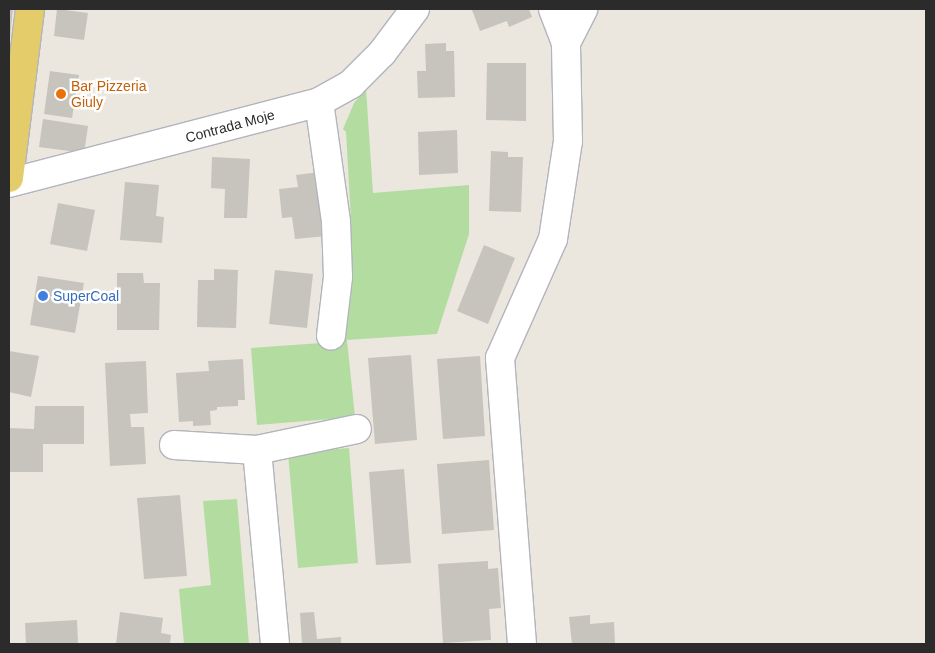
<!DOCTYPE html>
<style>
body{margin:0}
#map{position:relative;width:935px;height:653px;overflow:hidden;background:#ebe6de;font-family:Arial,sans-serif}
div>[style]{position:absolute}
.green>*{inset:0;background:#b3dda0}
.building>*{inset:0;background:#c7c4bd}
.roads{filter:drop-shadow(1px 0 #b2b4bd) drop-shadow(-1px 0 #b2b4bd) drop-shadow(0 1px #b2b4bd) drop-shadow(0 -1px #b2b4bd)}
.minor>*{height:28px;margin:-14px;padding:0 14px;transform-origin:14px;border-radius:14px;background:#fff}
.major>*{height:28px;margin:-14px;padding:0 14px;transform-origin:14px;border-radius:14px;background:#e4cc6b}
.dots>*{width:14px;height:14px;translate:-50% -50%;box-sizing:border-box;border:2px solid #fff;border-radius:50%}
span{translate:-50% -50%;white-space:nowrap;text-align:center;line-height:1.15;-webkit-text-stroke:5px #fff;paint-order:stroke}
.food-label{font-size:14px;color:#c56008}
.left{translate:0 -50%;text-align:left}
.street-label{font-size:14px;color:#2b2b2b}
.shop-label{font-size:14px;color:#366cbe}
.frame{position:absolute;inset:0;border:10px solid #2b2b2b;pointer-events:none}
</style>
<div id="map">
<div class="green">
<i style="clip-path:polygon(366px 89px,373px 193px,469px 185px,469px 234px,437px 334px,347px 340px,355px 417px,257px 425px,251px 348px,336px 342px,348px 280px,351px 220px,346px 132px,343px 129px,354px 103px)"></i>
<i style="clip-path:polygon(349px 448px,358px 563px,298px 568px,288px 453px)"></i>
<i style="clip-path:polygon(237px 499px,249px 644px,184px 644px,179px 589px,211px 585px,203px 501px)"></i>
</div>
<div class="building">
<i style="clip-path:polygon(9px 9px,13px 9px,10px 38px,9px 38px)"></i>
<i style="clip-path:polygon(57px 9px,88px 13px,84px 40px,54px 36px)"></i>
<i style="clip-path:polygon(477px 9px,529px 9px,532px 17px,509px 27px,507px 21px,480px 31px,472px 10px)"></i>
<i style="clip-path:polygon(446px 43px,446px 51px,454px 51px,455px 97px,418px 98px,417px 71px,426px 71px,425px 44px)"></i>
<i style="clip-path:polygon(487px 63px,526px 63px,526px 121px,486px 120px)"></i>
<i style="clip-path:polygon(50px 71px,79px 75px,72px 118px,44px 114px)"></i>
<i style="clip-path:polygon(43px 119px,88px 126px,84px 153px,39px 147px)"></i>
<i style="clip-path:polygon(457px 130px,458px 173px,419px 175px,418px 132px)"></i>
<i style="clip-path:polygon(491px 151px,508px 152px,508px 157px,523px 157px,521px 212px,489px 211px)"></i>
<i style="clip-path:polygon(212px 157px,250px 159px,247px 218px,224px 218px,225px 189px,211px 188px)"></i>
<i style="clip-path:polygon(320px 172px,327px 236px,295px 239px,292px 217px,282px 218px,279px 189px,298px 187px,296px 175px)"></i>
<i style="clip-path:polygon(125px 182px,159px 185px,156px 216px,164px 217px,162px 243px,120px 240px)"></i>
<i style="clip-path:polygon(58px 203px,95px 210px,87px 251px,50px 244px)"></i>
<i style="clip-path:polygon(484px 245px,515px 258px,488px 324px,457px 311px)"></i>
<i style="clip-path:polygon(214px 269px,238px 270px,236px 328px,197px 327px,198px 280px,214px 280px)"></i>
<i style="clip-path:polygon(275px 270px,313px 274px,307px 328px,269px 324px)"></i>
<i style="clip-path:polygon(117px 273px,143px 273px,144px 283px,160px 283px,159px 330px,117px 330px)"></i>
<i style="clip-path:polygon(38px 276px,84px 283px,75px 333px,30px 325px)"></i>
<i style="clip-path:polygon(9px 351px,39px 356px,31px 397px,9px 392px)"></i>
<i style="clip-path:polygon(411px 355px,417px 440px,375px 444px,368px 358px)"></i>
<i style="clip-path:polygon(480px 356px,485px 436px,443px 439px,437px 359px)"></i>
<i style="clip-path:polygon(243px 359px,245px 400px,238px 400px,238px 406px,217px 407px,217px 410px,210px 411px,211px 425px,193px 426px,193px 421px,179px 422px,176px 373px,209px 371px,208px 361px)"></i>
<i style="clip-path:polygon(146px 361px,148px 413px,130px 414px,131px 427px,144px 427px,146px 464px,110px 466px,105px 363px)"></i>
<i style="clip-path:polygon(35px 406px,84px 406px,84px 444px,43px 444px,43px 472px,9px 472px,9px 428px,34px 429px)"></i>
<i style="clip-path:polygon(489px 460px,494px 530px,442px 534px,437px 464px)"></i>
<i style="clip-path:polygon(404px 469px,411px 563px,376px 565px,369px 472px)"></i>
<i style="clip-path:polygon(180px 495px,187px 576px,144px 579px,137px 498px)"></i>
<i style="clip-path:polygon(488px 561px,488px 569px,498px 568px,501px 608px,489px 609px,491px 640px,443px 643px,438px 564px)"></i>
<i style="clip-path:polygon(120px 612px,163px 618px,161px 633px,171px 635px,170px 644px,116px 644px)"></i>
<i style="clip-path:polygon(314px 612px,317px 639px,341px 637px,341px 644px,302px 644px,300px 613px)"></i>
<i style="clip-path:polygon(590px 615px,590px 624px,614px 622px,615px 644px,572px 644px,569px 617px)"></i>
<i style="clip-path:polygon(77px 620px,78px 644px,26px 644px,25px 623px)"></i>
</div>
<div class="roads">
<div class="minor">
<i style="left:566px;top:43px;width:38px;rotate:-63deg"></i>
<i style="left:319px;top:102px;width:121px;rotate:81.9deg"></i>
<i style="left:336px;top:222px;width:55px;rotate:87.9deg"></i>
<i style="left:338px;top:277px;width:59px;rotate:96.8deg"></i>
<i style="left:9px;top:183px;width:320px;rotate:-14.6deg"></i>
<i style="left:319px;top:102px;width:37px;rotate:-29deg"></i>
<i style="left:351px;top:84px;width:44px;rotate:-45deg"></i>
<i style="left:382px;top:53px;width:55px;rotate:-53.1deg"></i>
<i style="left:174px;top:445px;width:83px;rotate:3.4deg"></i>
<i style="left:257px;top:450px;width:102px;rotate:-11.9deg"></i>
<i style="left:257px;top:450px;width:195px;rotate:84.7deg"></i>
<i style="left:522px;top:644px;width:287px;rotate:-94.4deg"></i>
<i style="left:500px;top:358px;width:130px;rotate:-66deg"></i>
<i style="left:553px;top:239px;width:99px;rotate:-81.3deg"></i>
<i style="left:568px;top:141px;width:98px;rotate:-91.2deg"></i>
<i style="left:566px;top:43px;width:36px;rotate:-111deg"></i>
</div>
<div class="major">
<i style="left:9px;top:178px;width:170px;rotate:-82.9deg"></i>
</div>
</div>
<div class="dots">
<i style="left:61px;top:94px;background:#e8710a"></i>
<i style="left:43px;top:296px;background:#3f7fe0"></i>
</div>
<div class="food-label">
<span class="left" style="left:71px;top:94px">Bar Pizzeria<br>Giuly</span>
</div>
<div class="street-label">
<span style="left:230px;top:126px;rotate:-15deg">Contrada Moje</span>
</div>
<div class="shop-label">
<span class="left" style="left:53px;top:296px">SuperCoal</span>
</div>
<div class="frame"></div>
</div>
